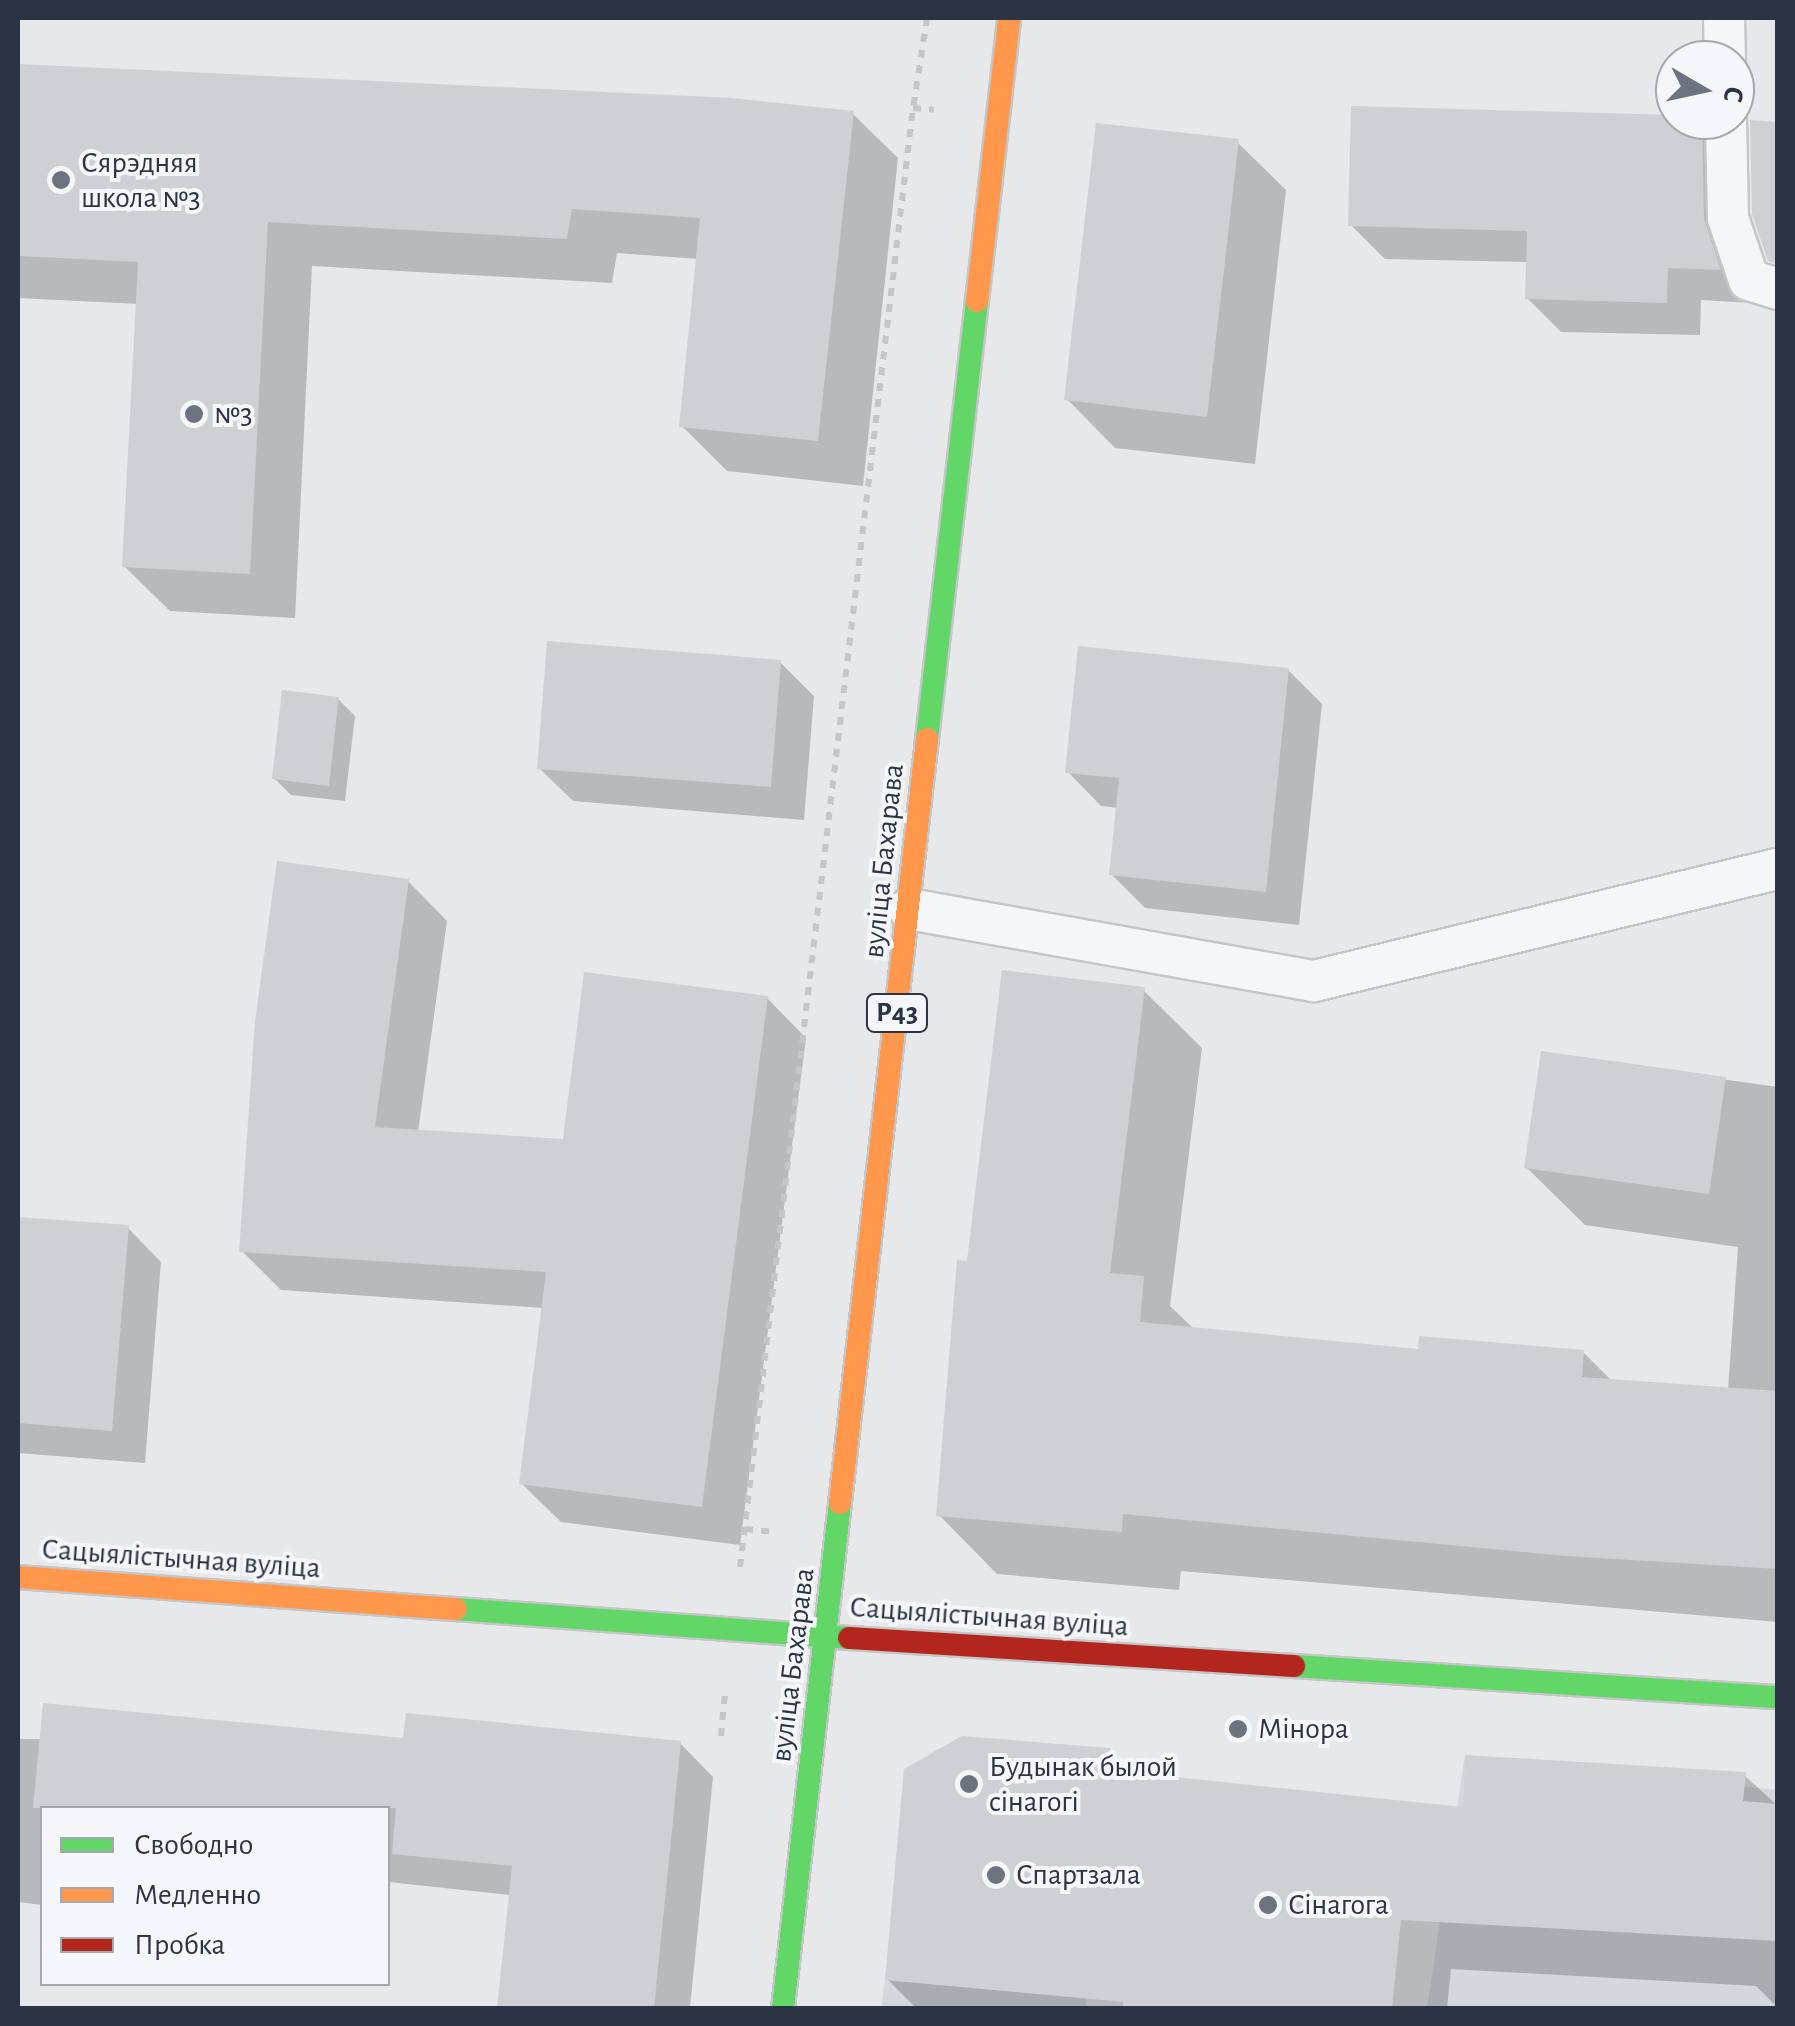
<!DOCTYPE html>
<meta charset="utf-8">
<style>
body{margin:0}
#map{position:relative;width:1795px;height:2026px;overflow:hidden;background:#e6e8ea;font-family:"Alegreya Sans",sans-serif}
div>[style]{position:absolute}
.built>*{inset:0;background:#d4d7dd}
.shadow>*{inset:0;background:#0003}
.building>*{inset:0;background:#ced0d3}
.path>*{height:6px;margin-top:-3px;transform-origin:0;background:repeating-linear-gradient(90deg,#c5c6ca 0 8px,transparent 0 16px)}
.roads{filter:drop-shadow(2px 0 #c4c6c8) drop-shadow(-2px 0 #c4c6c8) drop-shadow(0 2px #c4c6c8) drop-shadow(0 -2px #c4c6c8)}
.lane>*{height:40px;margin:-20px;padding:0 20px;transform-origin:20px;border-radius:20px;background:#f5f6f7}
.fast>*{height:22px;margin:-11px;padding:0 11px;transform-origin:11px;border-radius:11px;background:#63d668}
.slow>*{height:22px;margin:-11px;padding:0 11px;transform-origin:11px;border-radius:11px;background:#ff974d}
.jam>*{height:22px;margin:-11px;padding:0 11px;transform-origin:11px;border-radius:11px;background:#b3261e}
.dots>*{width:28px;height:28px;translate:-50% -50%;box-sizing:border-box;border:5px solid #f4f6f9;border-radius:50%}
span{translate:-50% -50%;white-space:nowrap;text-align:center;line-height:1.15;-webkit-text-stroke:8px #f4f6f9;paint-order:stroke}
.shield-label span{padding:2px 8px;background:#f4f6f9;border:2px solid;border-radius:8px;-webkit-text-stroke-width:0}
.shield-label{font-size:28px;color:#2b3445;font-weight:700}
.poi-label{font-size:30px;color:#2b3445}
.left{translate:0 -50%;text-align:left}
.street-label{font-size:30px;color:#2b3445}
.frame{position:absolute;inset:0;border:20px solid #2b3445;pointer-events:none}
.legend{position:absolute;left:40px;top:1806px;width:350px;height:180px;box-sizing:border-box;background:#f4f6f9;border:2px solid #a4a8b1;margin:0;padding:12px 18px;list-style:none;font-size:30px;color:#2b3445}
.legend li{display:flex;align-items:center;gap:20px;height:50px}
.legend b{width:50px;border:2px solid #a4a8b1}
.north{position:absolute;left:1655px;top:40px;width:100px;height:100px;box-sizing:border-box;background:#f4f6f9;border:2px solid #a4a8b1;border-radius:50%;rotate:99deg;font-size:28px;font-weight:700;line-height:40px;text-align:center;color:#2b3445}
.north::after{content:'';display:block;margin:auto;width:35px;height:45px;background:#6c737f;clip-path:polygon(50% 0,100% 100%,50% 72%,0 100%)}
</style>
<div id="map">
<div class="built">
<i style="clip-path:polygon(1465px 1755px,1777px 1790px,1777px 2008px,1427px 2008px)"></i>
<i style="clip-path:polygon(885px 1980px,1086px 1998px,1086px 2008px,881px 2008px)"></i>
</div>
<div class="shadow">
<i style="clip-path:polygon(18px 66px,730px 100px,852px 113px,898px 158px,863px 486px,727px 471px,682px 426px,699px 259px,617px 253px,612px 283px,312px 266px,295px 618px,170px 611px,124px 566px,139px 304px,18px 298px)"></i>
<i style="clip-path:polygon(1354px 109px,1702px 121px,1735px 155px,1737px 255px,1752px 303px,1701px 300px,1700px 335px,1561px 332px,1527px 298px,1528px 262px,1385px 259px,1351px 225px)"></i>
<i style="clip-path:polygon(1237px 142px,1286px 190px,1255px 464px,1115px 448px,1067px 399px)"></i>
<i style="clip-path:polygon(780px 662px,814px 696px,804px 820px,573px 801px,539px 768px)"></i>
<i style="clip-path:polygon(1288px 670px,1322px 704px,1299px 925px,1145px 908px,1111px 874px,1118px 808px,1101px 806px,1068px 772px)"></i>
<i style="clip-path:polygon(338px 699px,355px 716px,345px 801px,291px 795px,274px 778px)"></i>
<i style="clip-path:polygon(408px 881px,447px 921px,418px 1132px,565px 1142px,767px 998px,806px 1038px,740px 1545px,561px 1522px,521px 1483px,544px 1308px,281px 1290px,242px 1251px)"></i>
<i style="clip-path:polygon(1143px 990px,1202px 1048px,1170px 1306px,1194px 1329px,1420px 1351px,1583px 1352px,1612px 1381px,1728px 1390px,1738px 1247px,1585px 1225px,1526px 1167px,1543px 1054px,1778px 1087px,1778px 1622px,1181px 1571px,1179px 1590px,997px 1574px,939px 1515px,969px 1264px)"></i>
<i style="clip-path:polygon(18px 1219px,128px 1228px,161px 1262px,145px 1463px,18px 1453px)"></i>
<i style="clip-path:polygon(18px 1739px,680px 1743px,713px 1777px,690px 2008px,500px 2008px,511px 1895px,388px 1882px,388px 1808px,42px 1808px,42px 1905px,18px 1902px)"></i>
<i style="clip-path:polygon(1108px 1750px,1134px 1776px,1465px 1810px,1744px 1775px,1778px 1806px,1778px 2008px,1756px 1986px,1451px 1969px,1447px 2008px,916px 2008px,887px 1979px)"></i>
</div>
<div class="building">
<i style="clip-path:polygon(18px 64px,731px 98px,854px 111px,818px 441px,679px 427px,700px 218px,572px 209px,567px 239px,268px 222px,250px 574px,122px 567px,138px 262px,18px 256px)"></i>
<i style="clip-path:polygon(1351px 106px,1672px 115px,1675px 120px,1702px 120px,1704px 219px,1721px 270px,1668px 268px,1667px 303px,1525px 299px,1527px 231px,1348px 226px)"></i>
<i style="clip-path:polygon(1750px 120px,1778px 122px,1778px 264px,1768px 261px,1752px 214px)"></i>
<i style="clip-path:polygon(1096px 123px,1239px 139px,1207px 417px,1064px 400px)"></i>
<i style="clip-path:polygon(547px 641px,781px 660px,771px 787px,537px 769px)"></i>
<i style="clip-path:polygon(1078px 646px,1289px 668px,1266px 892px,1109px 875px,1119px 778px,1065px 773px)"></i>
<i style="clip-path:polygon(282px 690px,339px 697px,329px 786px,272px 779px)"></i>
<i style="clip-path:polygon(277px 861px,409px 879px,375px 1127px,563px 1139px,584px 972px,768px 996px,702px 1507px,519px 1484px,546px 1272px,239px 1252px,255px 1021px)"></i>
<i style="clip-path:polygon(1002px 970px,1145px 987px,1110px 1273px,1144px 1276px,1140px 1322px,1418px 1349px,1419px 1336px,1584px 1350px,1582px 1377px,1778px 1391px,1778px 1569px,1566px 1556px,1123px 1514px,1122px 1532px,936px 1516px,957px 1260px,967px 1261px)"></i>
<i style="clip-path:polygon(1541px 1051px,1726px 1077px,1709px 1194px,1524px 1168px)"></i>
<i style="clip-path:polygon(18px 1217px,129px 1225px,112px 1431px,18px 1423px)"></i>
<i style="clip-path:polygon(43px 1703px,403px 1738px,406px 1713px,681px 1741px,654px 2008px,497px 2008px,512px 1866px,392px 1854px,396px 1808px,33px 1808px)"></i>
<i style="clip-path:polygon(962px 1736px,1110px 1748px,1107px 1770px,1463px 1807px,1465px 1755px,1746px 1772px,1743px 1801px,1778px 1804px,1778px 1941px,1401px 1920px,1392px 2008px,1123px 2008px,1123px 2002px,885px 1980px,904px 1769px)"></i>
</div>
<div class="path">
<i style="left:927px;top:18px;width:91px;rotate:98.8deg"></i>
<i style="left:913px;top:108px;width:21px;rotate:5deg"></i>
<i style="left:745px;top:1529px;width:29px;rotate:6deg"></i>
<i style="left:740px;top:1567px;width:1469px;rotate:-83.24deg"></i>
<i style="left:721px;top:1736px;width:43px;rotate:-84.7deg"></i>
</div>
<div class="roads">
<div class="lane">
<i style="left:1724px;top:18px;width:42px;rotate:88.6deg"></i>
<i style="left:1726px;top:120px;width:98px;rotate:88.8deg"></i>
<i style="left:1728px;top:218px;width:65px;rotate:71.3deg"></i>
<i style="left:1749px;top:280px;width:30px;rotate:17deg"></i>
<i style="left:909px;top:909px;width:411px;rotate:10.1deg"></i>
<i style="left:1314px;top:981px;width:477px;rotate:-13.6deg"></i>
</div>
<div class="fast">
<i style="left:927px;top:739px;width:441px;rotate:-83.5deg"></i>
<i style="left:456px;top:1609px;width:394px;rotate:4.2deg"></i>
<i style="left:1294px;top:1666px;width:485px;rotate:3.7deg"></i>
<i style="left:783px;top:2008px;width:508px;rotate:-83.56deg"></i>
</div>
<div class="slow">
<i style="left:977px;top:301px;width:285px;rotate:-83.5deg"></i>
<i style="left:840px;top:1503px;width:769px;rotate:-83.5deg"></i>
<i style="left:18px;top:1577px;width:439px;rotate:4.2deg"></i>
</div>
<div class="jam">
<i style="left:849px;top:1638px;width:446px;rotate:3.6deg"></i>
</div>
</div>
<div class="dots">
<i style="left:61px;top:180px;background:#6c737f"></i>
<i style="left:194px;top:414px;background:#6c737f"></i>
<i style="left:1238px;top:1729px;background:#6c737f"></i>
<i style="left:969px;top:1784px;background:#6c737f"></i>
<i style="left:996px;top:1875px;background:#6c737f"></i>
<i style="left:1268px;top:1905px;background:#6c737f"></i>
</div>
<div class="shield-label">
<span style="left:897px;top:1013px">Р43</span>
</div>
<div class="poi-label">
<span class="left" style="left:81px;top:180px">Сярэдняя<br>школа №3</span>
<span class="left" style="left:214px;top:414px">№3</span>
<span class="left" style="left:1258px;top:1729px">Мінора</span>
<span class="left" style="left:989px;top:1784px">Будынак былой<br>сінагогі</span>
<span class="left" style="left:1016px;top:1875px">Спартзала</span>
<span class="left" style="left:1288px;top:1905px">Сінагога</span>
</div>
<div class="street-label">
<span style="left:884px;top:861px;rotate:-84deg">вуліца Бахарава</span>
<span style="left:181px;top:1559px;rotate:4deg">Сацыялістычная вуліца</span>
<span style="left:989px;top:1617px;rotate:4deg">Сацыялістычная вуліца</span>
<span style="left:793px;top:1665px;rotate:-83deg">вуліца Бахарава</span>
</div>
<div class="frame"></div>
<ul class="legend">
<li><b style="height:12px;background:#63d668"></b>Свободно</li>
<li><b style="height:12px;background:#ff974d"></b>Медленно</li>
<li><b style="height:12px;background:#b3261e"></b>Пробка</li>
</ul>
<div class="north">С</div>
</div>
